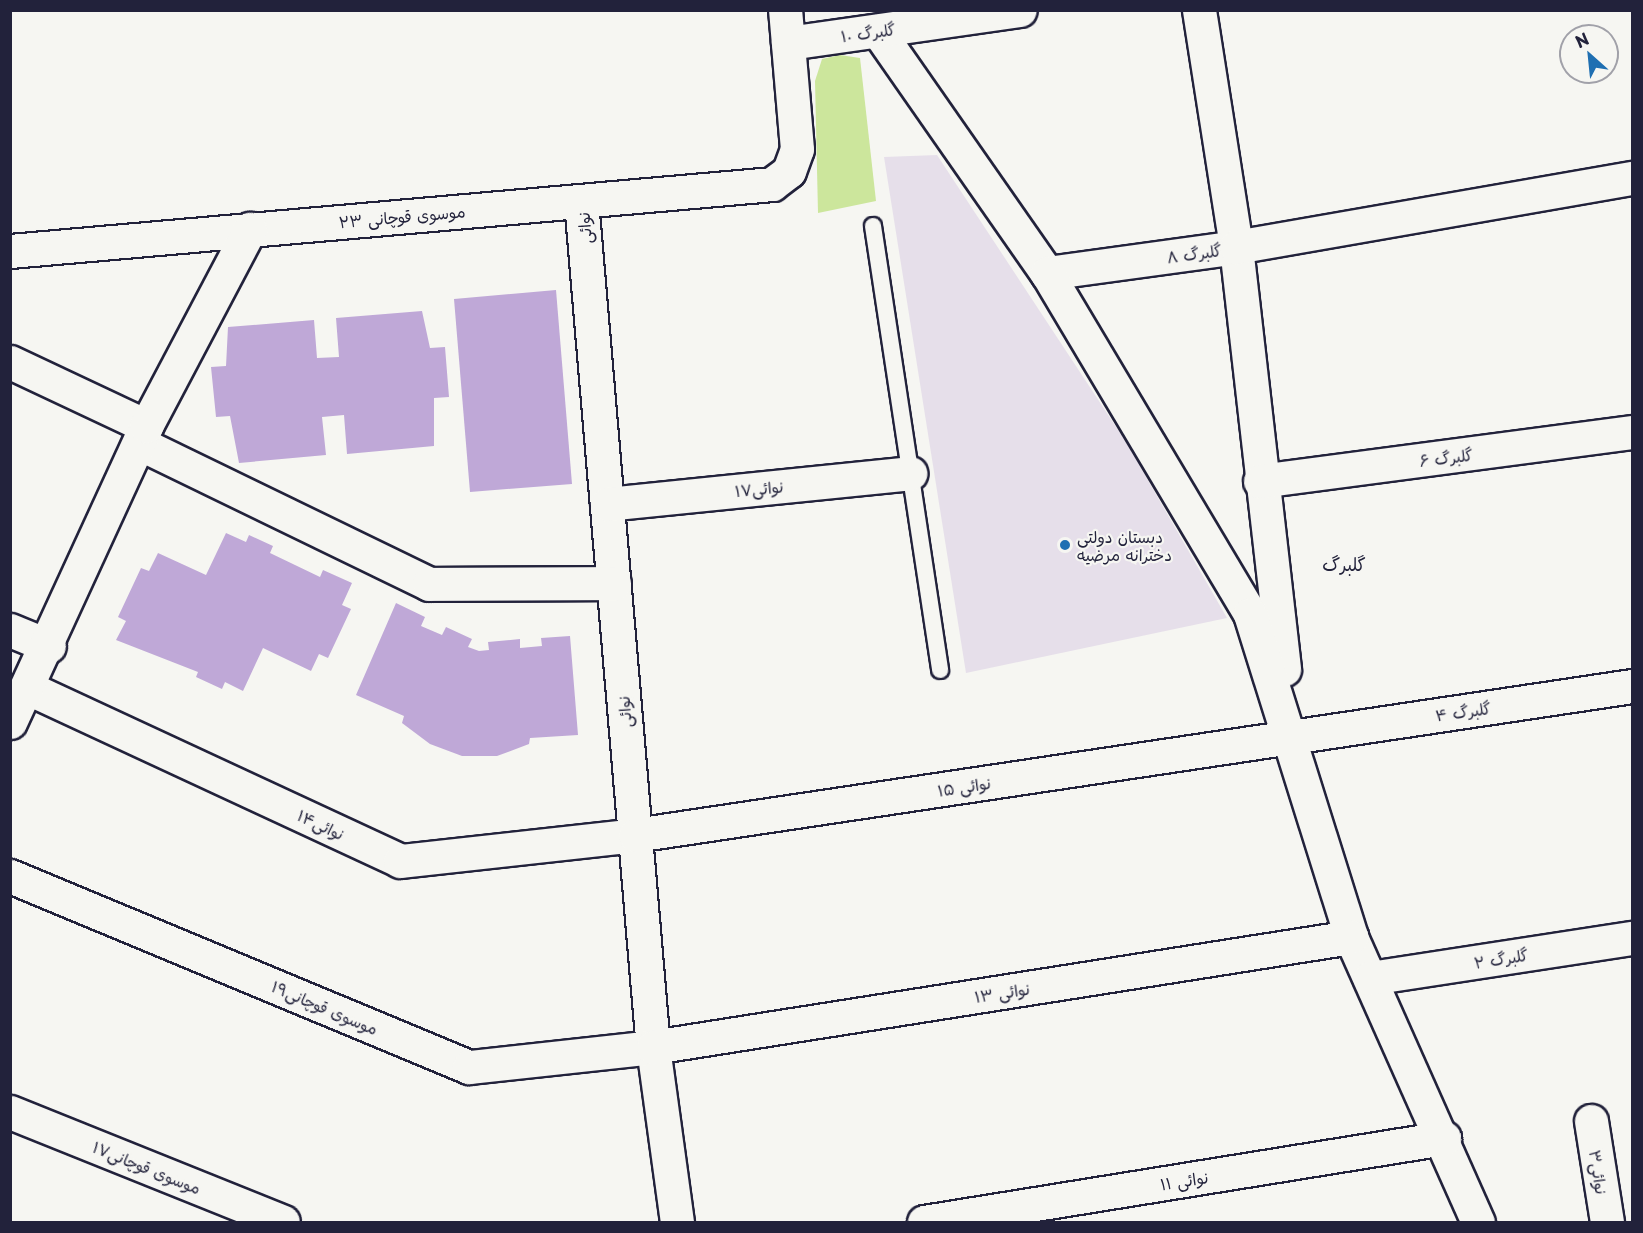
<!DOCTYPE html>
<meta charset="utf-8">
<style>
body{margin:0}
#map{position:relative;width:1643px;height:1233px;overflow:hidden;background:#f6f6f2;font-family:"Playpen Sans","Playpen Sans Arabic",sans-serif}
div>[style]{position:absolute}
.built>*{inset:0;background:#e6dfea}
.green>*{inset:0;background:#cce69c}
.building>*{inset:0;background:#bfa8d7}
.roads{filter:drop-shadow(2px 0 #22223b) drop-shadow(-2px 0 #22223b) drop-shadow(0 2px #22223b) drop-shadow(0 -2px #22223b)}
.service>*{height:16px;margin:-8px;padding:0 8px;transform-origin:8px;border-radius:8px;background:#f6f6f2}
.minor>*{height:33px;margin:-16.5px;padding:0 16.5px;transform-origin:16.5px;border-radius:16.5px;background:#f6f6f2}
.dots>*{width:16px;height:16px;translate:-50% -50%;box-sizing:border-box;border:3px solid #f6f6f2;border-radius:50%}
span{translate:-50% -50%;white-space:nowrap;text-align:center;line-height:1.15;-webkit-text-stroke:4.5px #f6f6f2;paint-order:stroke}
.street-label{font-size:16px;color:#22223b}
.poi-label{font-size:16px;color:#22223b}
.left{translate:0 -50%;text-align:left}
.neighbourhood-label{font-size:18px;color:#22223b}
.frame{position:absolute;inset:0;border:12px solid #22223b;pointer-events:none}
.north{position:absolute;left:1559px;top:24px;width:60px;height:60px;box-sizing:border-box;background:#f6f6f2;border:2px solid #a1a1a9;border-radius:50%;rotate:333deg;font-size:16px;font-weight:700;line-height:24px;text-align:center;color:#22223b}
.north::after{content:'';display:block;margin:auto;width:21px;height:27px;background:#1f6fb2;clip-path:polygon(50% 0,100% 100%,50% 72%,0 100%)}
</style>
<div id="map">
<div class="built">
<i style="clip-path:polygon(937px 155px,1126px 442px,1227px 618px,966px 673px,884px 157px)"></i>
</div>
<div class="green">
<i style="clip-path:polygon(840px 55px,860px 58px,876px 201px,818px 213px,815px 81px,822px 59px)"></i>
</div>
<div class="building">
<i style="clip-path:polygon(556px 290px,572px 484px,470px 492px,454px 299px)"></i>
<i style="clip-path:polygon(422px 311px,430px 348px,445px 347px,449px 397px,434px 398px,434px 446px,347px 454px,344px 415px,322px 417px,326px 455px,239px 463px,230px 416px,216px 417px,211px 367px,226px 366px,228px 327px,314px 320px,317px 358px,339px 357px,336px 318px)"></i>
<i style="clip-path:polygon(226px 533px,246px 542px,249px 535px,273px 546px,270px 553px,320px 577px,323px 570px,352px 583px,342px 605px,351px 609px,328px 658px,319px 654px,311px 671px,263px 648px,243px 691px,225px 682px,222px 689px,196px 677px,198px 672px,116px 640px,126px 621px,118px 617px,141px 568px,149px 571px,158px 553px,206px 575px)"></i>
<i style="clip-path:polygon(396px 603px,425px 617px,421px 626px,442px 635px,446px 627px,472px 639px,468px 647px,479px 651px,489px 650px,488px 642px,520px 639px,520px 648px,542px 646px,541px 638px,570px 636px,578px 735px,530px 738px,529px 744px,497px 756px,462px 756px,430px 744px,402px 723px,404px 716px,356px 695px)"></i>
</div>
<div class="roads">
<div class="service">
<i style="left:873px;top:226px;width:449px;rotate:81.4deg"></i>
</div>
<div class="minor">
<i style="left:1199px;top:10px;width:240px;rotate:81.1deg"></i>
<i style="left:1236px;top:247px;width:425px;rotate:83.5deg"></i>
<i style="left:878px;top:31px;width:295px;rotate:55.1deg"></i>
<i style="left:1047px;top:273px;width:191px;rotate:-7.8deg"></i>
<i style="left:1236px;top:247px;width:402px;rotate:-9.9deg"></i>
<i style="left:788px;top:43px;width:234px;rotate:-8.1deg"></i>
<i style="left:581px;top:201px;width:849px;rotate:85.14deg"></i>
<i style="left:653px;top:1047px;width:177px;rotate:82.2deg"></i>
<i style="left:10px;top:251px;width:765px;rotate:-5.02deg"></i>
<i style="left:772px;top:184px;width:21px;rotate:-37deg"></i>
<i style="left:789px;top:171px;width:23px;rotate:-70deg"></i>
<i style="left:797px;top:149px;width:140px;rotate:-94.9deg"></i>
<i style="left:1047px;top:273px;width:397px;rotate:59.2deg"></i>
<i style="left:1250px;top:614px;width:338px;rotate:72.6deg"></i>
<i style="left:1351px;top:937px;width:312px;rotate:66deg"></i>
<i style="left:10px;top:362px;width:150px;rotate:25.2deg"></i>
<i style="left:139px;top:443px;width:322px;rotate:25.9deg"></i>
<i style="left:429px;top:584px;width:185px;rotate:-0.3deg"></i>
<i style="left:1260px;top:481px;width:375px;rotate:-7.5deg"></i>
<i style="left:607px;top:504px;width:305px;rotate:-5.8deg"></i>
<i style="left:10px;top:630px;width:42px;rotate:22.3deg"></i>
<i style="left:28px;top:688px;width:410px;rotate:24.9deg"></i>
<i style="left:400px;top:861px;width:236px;rotate:-6.3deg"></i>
<i style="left:635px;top:835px;width:1008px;rotate:-8.5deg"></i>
<i style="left:10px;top:722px;width:326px;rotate:-65.3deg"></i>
<i style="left:146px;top:426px;width:223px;rotate:-62.2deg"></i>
<i style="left:10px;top:876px;width:497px;rotate:22.6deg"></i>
<i style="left:469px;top:1067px;width:185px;rotate:-6.2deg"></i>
<i style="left:653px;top:1047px;width:707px;rotate:-8.96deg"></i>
<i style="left:1370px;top:978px;width:265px;rotate:-8.7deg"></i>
<i style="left:10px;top:1112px;width:294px;rotate:21.9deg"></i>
<i style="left:1591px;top:1121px;width:102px;rotate:81deg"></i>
<i style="left:924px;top:1222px;width:527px;rotate:-9.18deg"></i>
</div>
</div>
<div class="dots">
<i style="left:1065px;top:545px;background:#1f6fb2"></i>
</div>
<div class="street-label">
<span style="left:868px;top:32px;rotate:-8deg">گلبرگ ۱۰</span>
<span style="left:402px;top:216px;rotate:-5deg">موسوی قوچانی ۲۳</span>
<span style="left:584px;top:228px;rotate:-95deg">نوائی</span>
<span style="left:1194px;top:253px;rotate:-8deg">گلبرگ ۸</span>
<span style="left:1446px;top:457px;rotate:-7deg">گلبرگ ۶</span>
<span style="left:759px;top:488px;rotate:-6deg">نوائی۱۷</span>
<span style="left:1463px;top:711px;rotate:-8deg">گلبرگ ۴</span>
<span style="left:624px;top:712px;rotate:-95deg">نوائی</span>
<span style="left:964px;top:786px;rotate:-9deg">نوائی ۱۵</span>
<span style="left:321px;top:824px;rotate:25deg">نوائی۱۴</span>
<span style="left:1501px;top:958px;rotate:-9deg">گلبرگ ۲</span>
<span style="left:1002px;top:992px;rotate:-9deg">نوائی ۱۳</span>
<span style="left:325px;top:1007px;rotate:23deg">موسوی قوچانی۱۹</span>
<span style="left:147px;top:1167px;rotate:22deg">موسوی قوچانی۱۷</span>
<span style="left:1599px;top:1172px;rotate:81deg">نوائی۳</span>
<span style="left:1184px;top:1180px;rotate:-9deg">نوائی ۱۱</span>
</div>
<div class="poi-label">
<span class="left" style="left:1077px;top:545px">دبستان دولتی<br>دخترانه مرضیه</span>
</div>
<div class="neighbourhood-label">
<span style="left:1344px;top:564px">گلبرگ</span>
</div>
<div class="frame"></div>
<div class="north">N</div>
</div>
